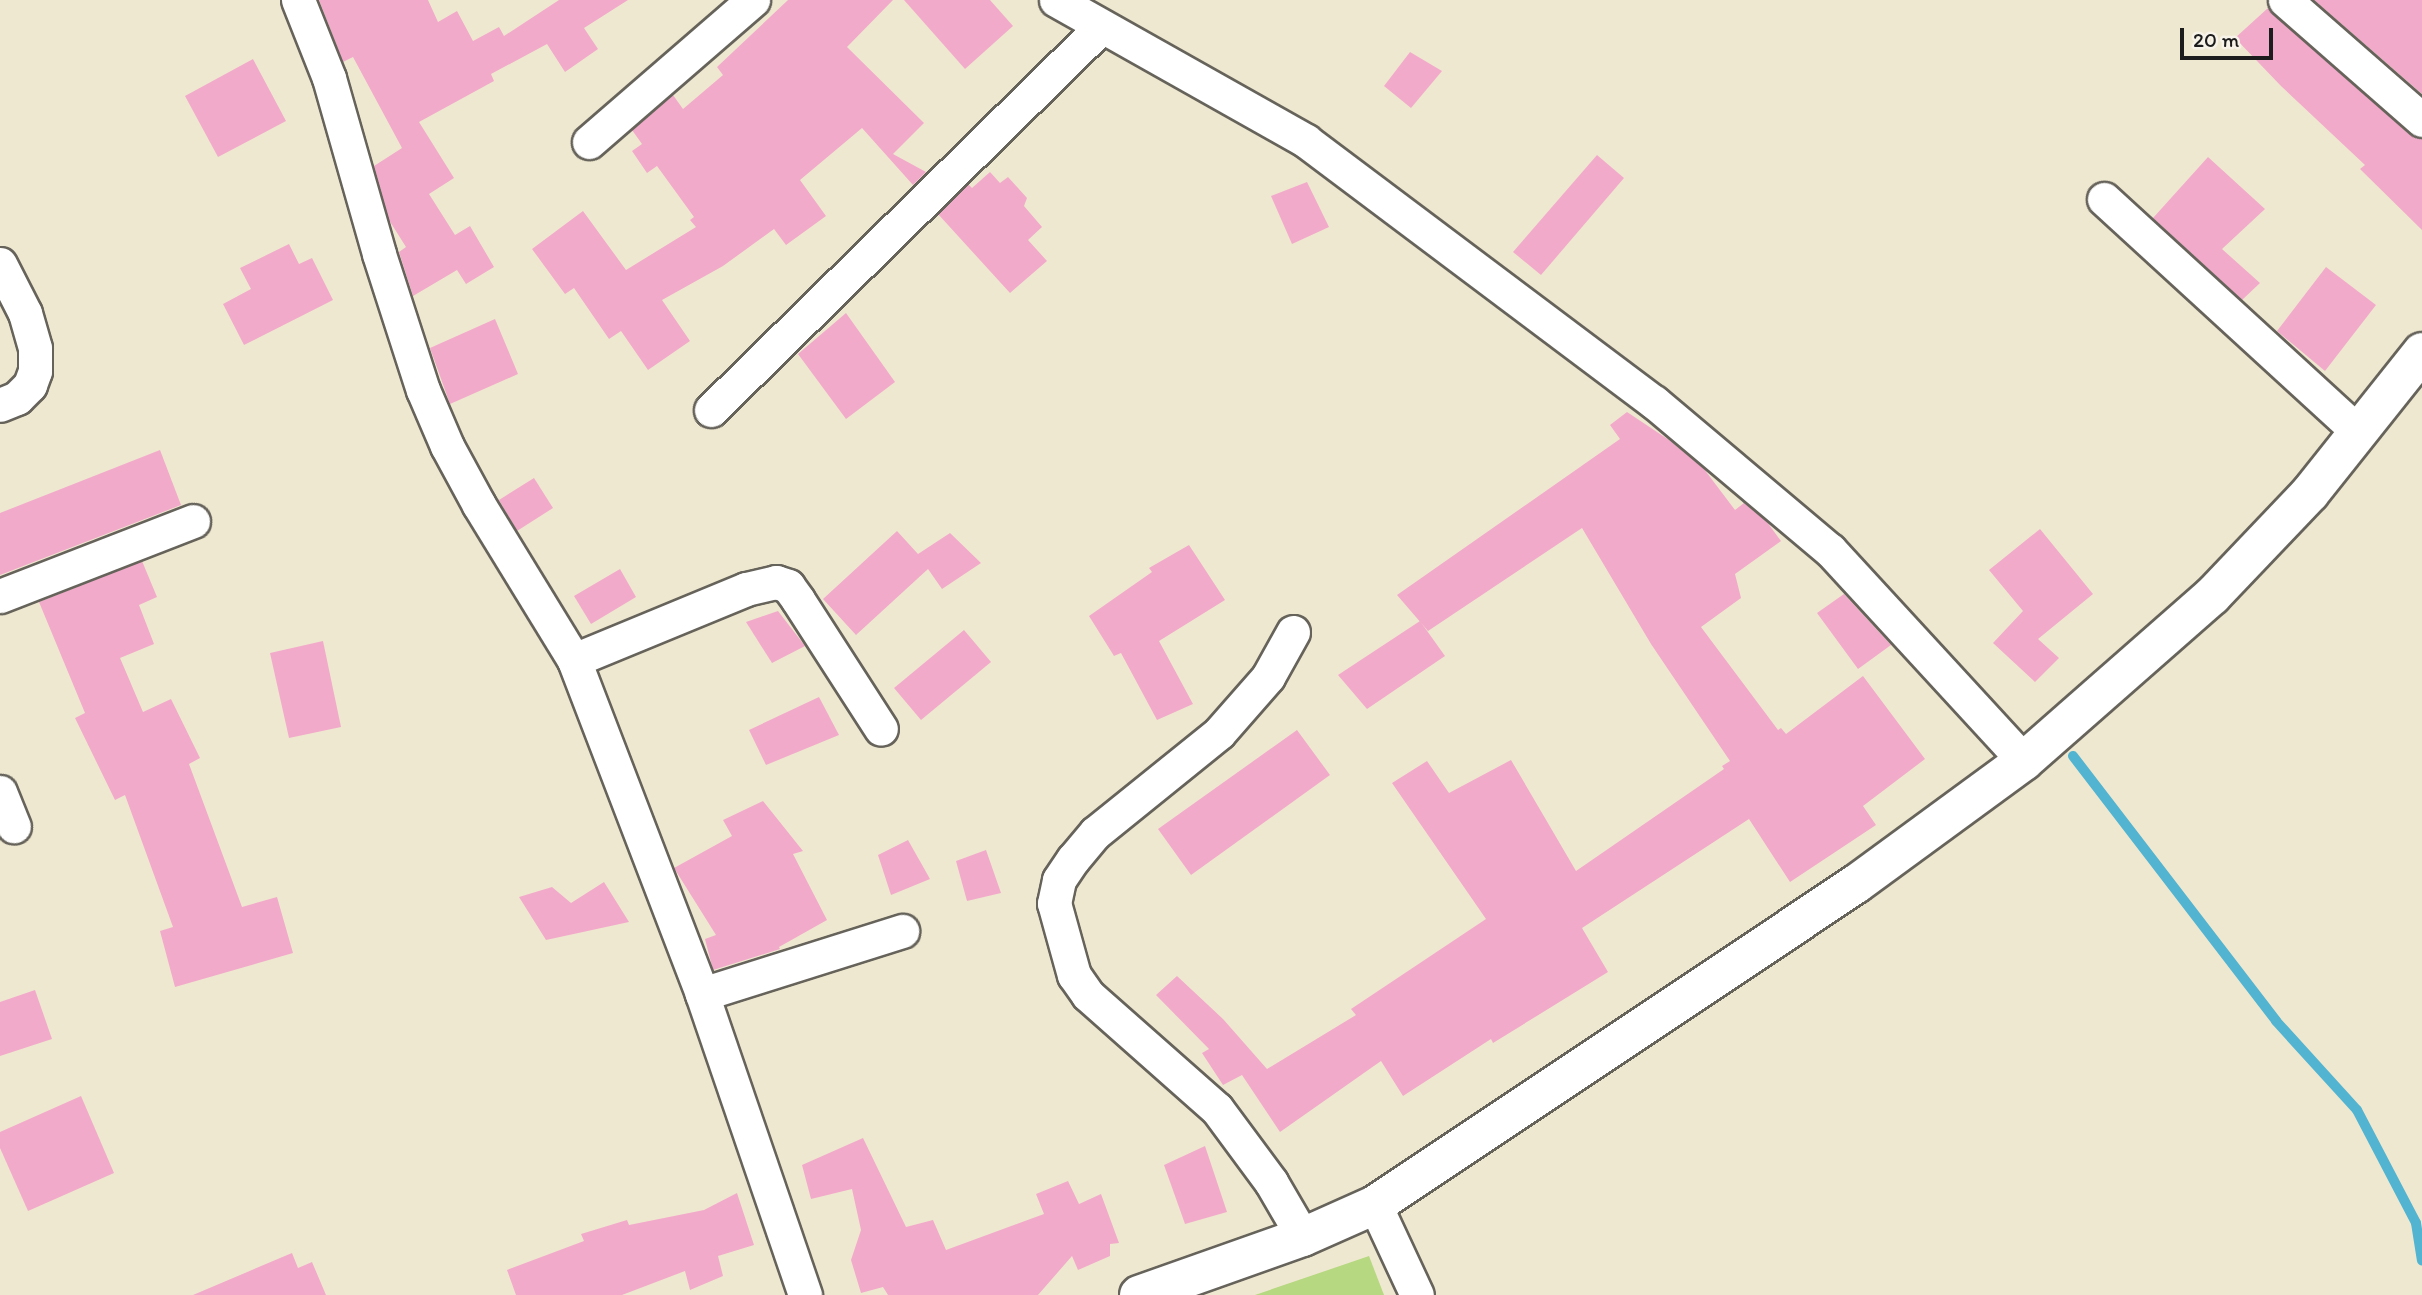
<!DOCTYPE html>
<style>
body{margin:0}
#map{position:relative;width:2422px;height:1295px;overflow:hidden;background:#efe8d0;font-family:Itim,sans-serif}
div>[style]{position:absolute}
.green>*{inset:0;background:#b6d880}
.stream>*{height:10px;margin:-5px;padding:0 5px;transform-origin:5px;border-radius:5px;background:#52b4d1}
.building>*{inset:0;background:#f2aaca}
.roads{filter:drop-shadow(2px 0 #66635b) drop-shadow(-2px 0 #66635b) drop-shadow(0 2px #66635b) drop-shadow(0 -2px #66635b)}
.minor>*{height:33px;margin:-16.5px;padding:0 16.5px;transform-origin:16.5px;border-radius:16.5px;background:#fff}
.tertiary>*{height:38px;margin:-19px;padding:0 19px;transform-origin:19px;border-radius:19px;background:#fff}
span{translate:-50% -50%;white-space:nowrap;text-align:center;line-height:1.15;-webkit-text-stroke:5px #f7f3e8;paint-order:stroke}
.scale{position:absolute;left:2180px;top:28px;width:93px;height:32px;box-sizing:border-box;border:4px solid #1c1c1c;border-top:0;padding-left:9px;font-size:21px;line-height:24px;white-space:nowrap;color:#1c1c1c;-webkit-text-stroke:5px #f7f3e8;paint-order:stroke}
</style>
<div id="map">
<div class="green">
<i style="clip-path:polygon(1369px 1256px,1384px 1295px,1255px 1295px)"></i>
</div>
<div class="stream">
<i style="left:2073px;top:756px;width:334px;rotate:52.5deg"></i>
<i style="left:2276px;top:1021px;width:120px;rotate:47.7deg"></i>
<i style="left:2357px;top:1110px;width:127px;rotate:62.4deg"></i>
<i style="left:2416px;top:1223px;width:38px;rotate:81deg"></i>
</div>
<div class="building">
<i style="clip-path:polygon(319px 0,428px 0,438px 22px,457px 11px,473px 41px,499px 27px,504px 36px,559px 0,628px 0,584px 28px,598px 49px,565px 72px,547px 44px,491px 74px,494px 81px,419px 122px,454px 178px,429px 194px,455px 235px,470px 226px,494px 267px,466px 284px,457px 270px,413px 296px,399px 252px,406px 247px,389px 220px,374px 166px,402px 148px,353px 57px,343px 62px)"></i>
<i style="clip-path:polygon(788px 0,893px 0,847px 47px,924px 123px,893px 154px,926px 172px,913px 185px,862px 128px,800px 180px,826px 216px,786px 245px,774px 229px,723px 266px,662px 300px,690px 341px,648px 370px,621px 331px,609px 339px,574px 288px,565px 294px,532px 249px,583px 211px,626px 270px,696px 227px,690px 220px,694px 217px,657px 166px,647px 173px,632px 151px,642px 144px,632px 130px,673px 95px,683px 109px,723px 75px,717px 67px)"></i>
<i style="clip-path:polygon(904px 0,990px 0,1013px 26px,965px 69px)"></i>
<i style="clip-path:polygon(2314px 0,2422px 0,2422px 94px)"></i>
<i style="clip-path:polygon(2268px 8px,2409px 134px,2422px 139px,2422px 230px,2360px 169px,2365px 165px,2281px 86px,2235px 38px)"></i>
<i style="clip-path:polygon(1410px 52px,1442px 71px,1411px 108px,1384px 86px)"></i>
<i style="clip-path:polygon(253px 59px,286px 121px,218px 157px,185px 96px)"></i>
<i style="clip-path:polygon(1597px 155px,1624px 178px,1541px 275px,1513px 252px)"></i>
<i style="clip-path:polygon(2208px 157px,2265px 209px,2222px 249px,2260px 283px,2242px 300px,2153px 218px)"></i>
<i style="clip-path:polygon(990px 172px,1000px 183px,1008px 177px,1027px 198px,1024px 206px,1042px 227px,1028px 240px,1047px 261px,1010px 293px,938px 214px,968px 184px,972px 188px)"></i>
<i style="clip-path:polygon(1307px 182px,1329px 227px,1292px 244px,1271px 196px)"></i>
<i style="clip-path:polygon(289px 244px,299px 264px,312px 258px,333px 300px,244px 345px,223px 304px,251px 289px,240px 268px)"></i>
<i style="clip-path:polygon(2326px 267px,2376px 305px,2325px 371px,2277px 331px)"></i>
<i style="clip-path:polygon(846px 313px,895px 382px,846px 419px,798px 354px)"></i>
<i style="clip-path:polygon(495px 319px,518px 374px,450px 404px,430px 348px)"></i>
<i style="clip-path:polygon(1627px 412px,1669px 440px,1704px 469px,1735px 510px,1744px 503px,1767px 522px,1781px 541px,1735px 574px,1741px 598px,1701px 627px,1778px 730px,1781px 728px,1786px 734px,1863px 676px,1925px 759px,1863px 806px,1876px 825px,1790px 882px,1749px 819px,1582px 928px,1608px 972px,1493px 1043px,1491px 1039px,1403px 1096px,1381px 1061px,1280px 1132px,1242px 1075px,1223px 1085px,1202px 1053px,1209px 1049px,1156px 995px,1177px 976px,1223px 1019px,1267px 1069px,1356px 1015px,1351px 1009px,1486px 919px,1392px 783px,1427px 761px,1449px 793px,1511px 760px,1576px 871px,1724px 769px,1722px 766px,1730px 761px,1651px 644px,1582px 528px,1428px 631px,1397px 595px,1620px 439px,1610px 425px)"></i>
<i style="clip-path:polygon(160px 450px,181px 505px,0 575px,0 513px)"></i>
<i style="clip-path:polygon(534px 478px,553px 508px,517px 531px,499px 500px)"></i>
<i style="clip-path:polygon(2040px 529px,2093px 594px,2038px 639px,2059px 658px,2035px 682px,1993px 643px,2023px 611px,1989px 570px)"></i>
<i style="clip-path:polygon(897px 531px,918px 554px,950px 533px,981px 563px,942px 589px,928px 569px,856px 635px,823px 599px)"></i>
<i style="clip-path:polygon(1189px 545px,1225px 600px,1159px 641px,1193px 704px,1157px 720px,1121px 653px,1114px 656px,1089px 616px,1152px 572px,1149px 568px)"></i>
<i style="clip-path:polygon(142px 561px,157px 597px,139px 605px,154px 644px,120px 658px,143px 712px,171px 699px,200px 758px,189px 764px,242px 907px,277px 897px,293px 953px,175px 987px,160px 931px,173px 927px,125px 795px,115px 800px,75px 718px,85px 713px,39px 602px)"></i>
<i style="clip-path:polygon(620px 569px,636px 597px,591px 624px,574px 596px)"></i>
<i style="clip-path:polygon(1844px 594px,1891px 645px,1858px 669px,1817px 613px)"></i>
<i style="clip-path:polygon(778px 611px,805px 646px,772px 663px,746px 622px)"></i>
<i style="clip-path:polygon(1420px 621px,1445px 656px,1367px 709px,1338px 675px)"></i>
<i style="clip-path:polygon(964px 630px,991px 662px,921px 720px,894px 688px)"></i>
<i style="clip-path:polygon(323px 641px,341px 727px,289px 738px,270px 653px)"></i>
<i style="clip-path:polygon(819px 697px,839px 735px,766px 765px,749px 730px)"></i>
<i style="clip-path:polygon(1297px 730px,1330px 775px,1191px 875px,1158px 829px)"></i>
<i style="clip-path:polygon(763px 801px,803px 851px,793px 854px,827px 920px,779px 947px,780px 949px,713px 970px,705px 939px,716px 935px,674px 868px,732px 836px,723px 820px)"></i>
<i style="clip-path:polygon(908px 840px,930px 879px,891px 895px,878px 855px)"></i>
<i style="clip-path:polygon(986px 850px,1001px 893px,967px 901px,956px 861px)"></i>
<i style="clip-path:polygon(604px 882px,629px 922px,546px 940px,519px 897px,552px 887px,571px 903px)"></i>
<i style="clip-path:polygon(35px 990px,52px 1039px,0 1056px,0 1002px)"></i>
<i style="clip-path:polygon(81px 1096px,114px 1173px,28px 1211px,0 1148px,0 1132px)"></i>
<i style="clip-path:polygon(863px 1138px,906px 1227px,933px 1220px,946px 1250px,1044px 1214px,1036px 1194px,1068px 1181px,1079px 1204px,1101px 1194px,1119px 1243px,1110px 1244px,1110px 1256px,1078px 1270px,1072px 1256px,1038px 1295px,888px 1295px,883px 1287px,861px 1293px,851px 1260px,861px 1230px,852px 1189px,811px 1199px,802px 1165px)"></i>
<i style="clip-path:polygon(1205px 1146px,1227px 1212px,1185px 1224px,1164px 1165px)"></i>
<i style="clip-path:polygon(737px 1193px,754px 1245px,718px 1256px,723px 1276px,690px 1290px,685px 1271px,622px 1295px,516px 1295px,507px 1270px,584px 1241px,581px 1234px,627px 1220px,629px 1225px,704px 1210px)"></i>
<i style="clip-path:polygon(292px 1253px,298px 1268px,312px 1262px,326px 1295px,193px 1295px)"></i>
</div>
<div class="roads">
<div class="minor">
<i style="left:298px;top:0;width:84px;rotate:68.3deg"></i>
<i style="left:329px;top:78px;width:183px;rotate:74.1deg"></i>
<i style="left:379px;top:254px;width:143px;rotate:72.1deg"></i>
<i style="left:423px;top:390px;width:61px;rotate:66.8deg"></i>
<i style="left:447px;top:446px;width:67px;rotate:61.5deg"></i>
<i style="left:479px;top:505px;width:182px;rotate:58.5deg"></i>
<i style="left:574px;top:660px;width:358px;rotate:69deg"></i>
<i style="left:702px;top:994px;width:318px;rotate:71.1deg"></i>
<i style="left:1056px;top:0;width:287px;rotate:29.4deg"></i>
<i style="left:1306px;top:141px;width:435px;rotate:36.9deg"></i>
<i style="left:1654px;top:402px;width:230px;rotate:40.1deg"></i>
<i style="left:1830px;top:550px;width:287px;rotate:47.4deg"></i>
<i style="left:2285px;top:0;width:182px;rotate:41.2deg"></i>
<i style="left:589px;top:142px;width:217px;rotate:-40.9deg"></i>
<i style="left:2104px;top:199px;width:346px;rotate:42.5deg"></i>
<i style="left:0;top:264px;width:55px;rotate:63deg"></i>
<i style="left:25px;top:313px;width:36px;rotate:74deg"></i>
<i style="left:35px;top:348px;width:23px;rotate:90deg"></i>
<i style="left:35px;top:371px;width:15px;rotate:110deg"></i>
<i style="left:30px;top:385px;width:18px;rotate:135deg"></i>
<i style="left:17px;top:398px;width:18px;rotate:158deg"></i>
<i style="left:711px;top:410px;width:547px;rotate:-44.48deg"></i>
<i style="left:0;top:596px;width:207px;rotate:-21.2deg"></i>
<i style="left:1293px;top:632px;width:51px;rotate:119.1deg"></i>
<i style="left:1268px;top:677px;width:74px;rotate:131.2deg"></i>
<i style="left:1219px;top:733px;width:159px;rotate:141.1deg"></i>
<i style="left:1095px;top:833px;width:34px;rotate:130deg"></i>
<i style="left:1073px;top:859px;width:25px;rotate:124deg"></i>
<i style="left:1059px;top:880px;width:24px;rotate:102deg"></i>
<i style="left:1054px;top:903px;width:75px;rotate:74.5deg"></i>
<i style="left:1074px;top:975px;width:24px;rotate:55deg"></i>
<i style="left:1088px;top:995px;width:172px;rotate:41.5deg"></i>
<i style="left:1217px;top:1109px;width:91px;rotate:53.5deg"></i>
<i style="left:1271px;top:1182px;width:64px;rotate:59.8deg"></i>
<i style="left:574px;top:660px;width:186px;rotate:-22.4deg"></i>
<i style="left:746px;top:589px;width:31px;rotate:-13deg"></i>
<i style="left:776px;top:582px;width:13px;rotate:18deg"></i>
<i style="left:788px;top:586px;width:17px;rotate:54deg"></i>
<i style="left:798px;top:600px;width:153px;rotate:57.2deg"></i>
<i style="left:0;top:792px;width:37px;rotate:68deg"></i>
<i style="left:702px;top:994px;width:210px;rotate:-17.5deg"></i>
<i style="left:1375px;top:1205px;width:99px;rotate:65deg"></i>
</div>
<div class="tertiary">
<i style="left:1139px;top:1295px;width:174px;rotate:-19.5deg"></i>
<i style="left:1303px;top:1237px;width:79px;rotate:-24deg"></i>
<i style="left:1375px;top:1205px;width:578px;rotate:-33.72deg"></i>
<i style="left:1856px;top:884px;width:208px;rotate:-36.2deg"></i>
<i style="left:2024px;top:761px;width:250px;rotate:-41.3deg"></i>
<i style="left:2212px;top:596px;width:142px;rotate:-46.4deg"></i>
<i style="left:2310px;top:493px;width:180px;rotate:-51.5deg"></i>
</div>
</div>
<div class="scale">20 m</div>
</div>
